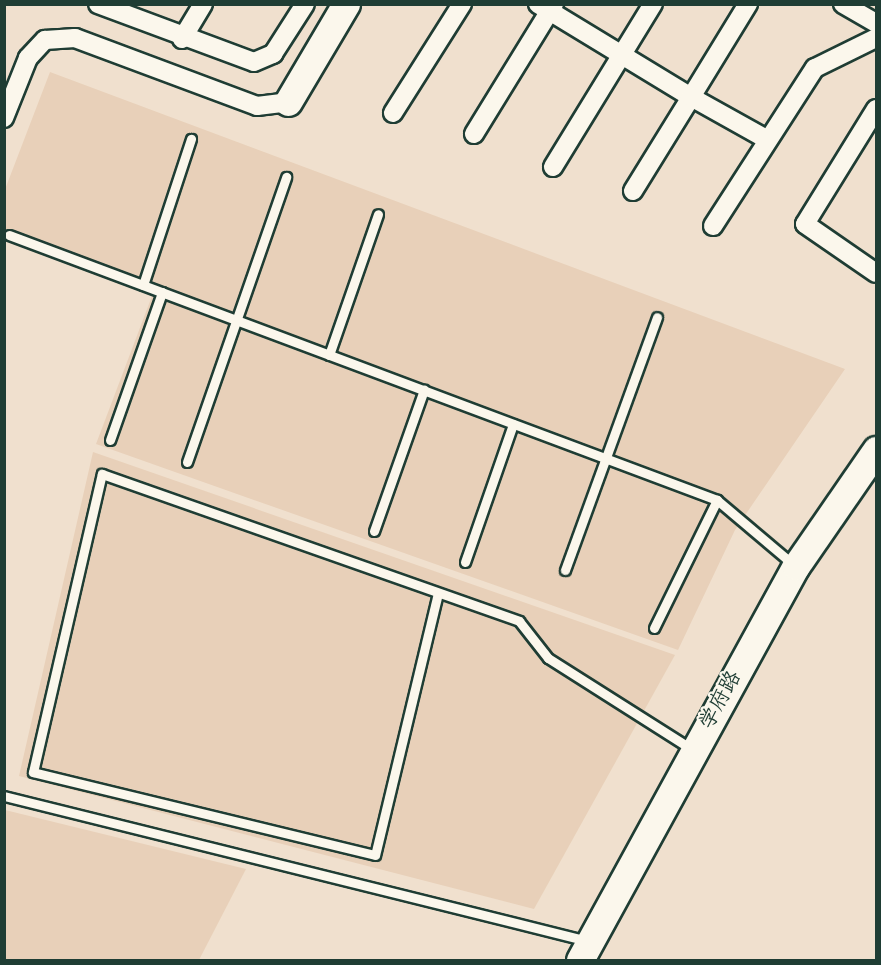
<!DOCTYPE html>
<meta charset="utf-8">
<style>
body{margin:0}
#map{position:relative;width:881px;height:965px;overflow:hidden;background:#f0e0ce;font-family:Dekko,"LXGW WenKai TC",sans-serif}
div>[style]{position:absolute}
.built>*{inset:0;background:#e8d0b9}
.roads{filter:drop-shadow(2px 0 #1f3d34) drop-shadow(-2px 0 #1f3d34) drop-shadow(0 2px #1f3d34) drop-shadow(0 -2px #1f3d34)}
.lane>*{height:9px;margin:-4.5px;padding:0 4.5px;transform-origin:4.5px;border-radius:4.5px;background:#fbf7ec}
.street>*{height:18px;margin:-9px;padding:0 9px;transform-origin:9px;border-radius:9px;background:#fbf7ec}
.secondary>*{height:27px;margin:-13.5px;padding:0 13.5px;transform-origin:13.5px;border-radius:13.5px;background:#fbf7ec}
span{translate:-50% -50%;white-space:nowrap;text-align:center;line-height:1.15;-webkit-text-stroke:4.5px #fbf7ec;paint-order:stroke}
.street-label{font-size:21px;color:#1f3d34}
.frame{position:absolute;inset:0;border:6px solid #1f3d34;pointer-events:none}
</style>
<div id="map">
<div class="built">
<i style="clip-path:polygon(50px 72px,845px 369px,735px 530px,678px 650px,96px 444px,152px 296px,5px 240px,4px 192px)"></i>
<i style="clip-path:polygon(93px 452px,675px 655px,534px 909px,19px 776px)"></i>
<i style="clip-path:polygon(5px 810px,246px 869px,199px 960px,5px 960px)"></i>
</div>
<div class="roads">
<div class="lane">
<i style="left:9px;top:235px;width:756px;rotate:20.52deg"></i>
<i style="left:717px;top:500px;width:101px;rotate:40.2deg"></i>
<i style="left:143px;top:285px;width:154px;rotate:-71.8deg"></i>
<i style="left:329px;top:355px;width:149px;rotate:-70.8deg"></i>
<i style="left:110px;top:440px;width:157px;rotate:-70.6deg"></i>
<i style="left:187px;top:462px;width:302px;rotate:-70.8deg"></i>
<i style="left:374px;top:531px;width:150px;rotate:-70.5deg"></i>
<i style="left:465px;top:562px;width:146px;rotate:-70.8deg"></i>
<i style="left:565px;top:570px;width:269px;rotate:-70deg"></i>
<i style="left:438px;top:593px;width:269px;rotate:103.5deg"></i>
<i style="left:375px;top:855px;width:352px;rotate:-166.4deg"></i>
<i style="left:33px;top:772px;width:306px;rotate:-77deg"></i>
<i style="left:102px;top:474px;width:442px;rotate:19.4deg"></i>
<i style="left:519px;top:621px;width:47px;rotate:51.9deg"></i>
<i style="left:548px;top:658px;width:172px;rotate:32.4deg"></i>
<i style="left:654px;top:628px;width:143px;rotate:-63.8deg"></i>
<i style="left:4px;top:796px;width:602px;rotate:13.94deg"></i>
</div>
<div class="street">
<i style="left:98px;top:4px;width:166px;rotate:20.4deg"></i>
<i style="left:254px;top:62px;width:21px;rotate:-23deg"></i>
<i style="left:273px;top:54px;width:59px;rotate:-57.4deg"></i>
<i style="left:538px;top:4px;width:179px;rotate:31.3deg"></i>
<i style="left:691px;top:97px;width:109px;rotate:-58.5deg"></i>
<i style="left:843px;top:4px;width:38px;rotate:30deg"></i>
<i style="left:182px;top:39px;width:41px;rotate:-59deg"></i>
<i style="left:876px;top:109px;width:135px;rotate:121.7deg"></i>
<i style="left:805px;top:224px;width:86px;rotate:34.6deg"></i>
<i style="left:393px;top:113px;width:129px;rotate:-57.7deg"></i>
<i style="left:4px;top:118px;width:65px;rotate:-68.2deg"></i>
<i style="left:28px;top:58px;width:25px;rotate:-47deg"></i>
<i style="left:45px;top:40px;width:30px;rotate:-4deg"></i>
<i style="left:75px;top:38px;width:194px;rotate:20.5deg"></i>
<i style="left:257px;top:106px;width:31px;rotate:-7deg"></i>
<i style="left:474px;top:134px;width:153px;rotate:-58.4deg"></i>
<i style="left:553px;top:167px;width:191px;rotate:-58.5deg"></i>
<i style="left:633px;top:191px;width:110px;rotate:-58.3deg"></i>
<i style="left:691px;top:97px;width:88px;rotate:29.2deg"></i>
<i style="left:713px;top:226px;width:188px;rotate:-57.2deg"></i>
<i style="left:815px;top:68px;width:68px;rotate:-26.2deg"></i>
</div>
<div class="secondary">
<i style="left:288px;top:102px;width:114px;rotate:-59.4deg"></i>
<i style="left:580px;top:960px;width:449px;rotate:-61.3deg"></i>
<i style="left:796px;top:566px;width:141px;rotate:-55.4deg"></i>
</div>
</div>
<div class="street-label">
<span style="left:722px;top:701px;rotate:-61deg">学府路</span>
</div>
<div class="frame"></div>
</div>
